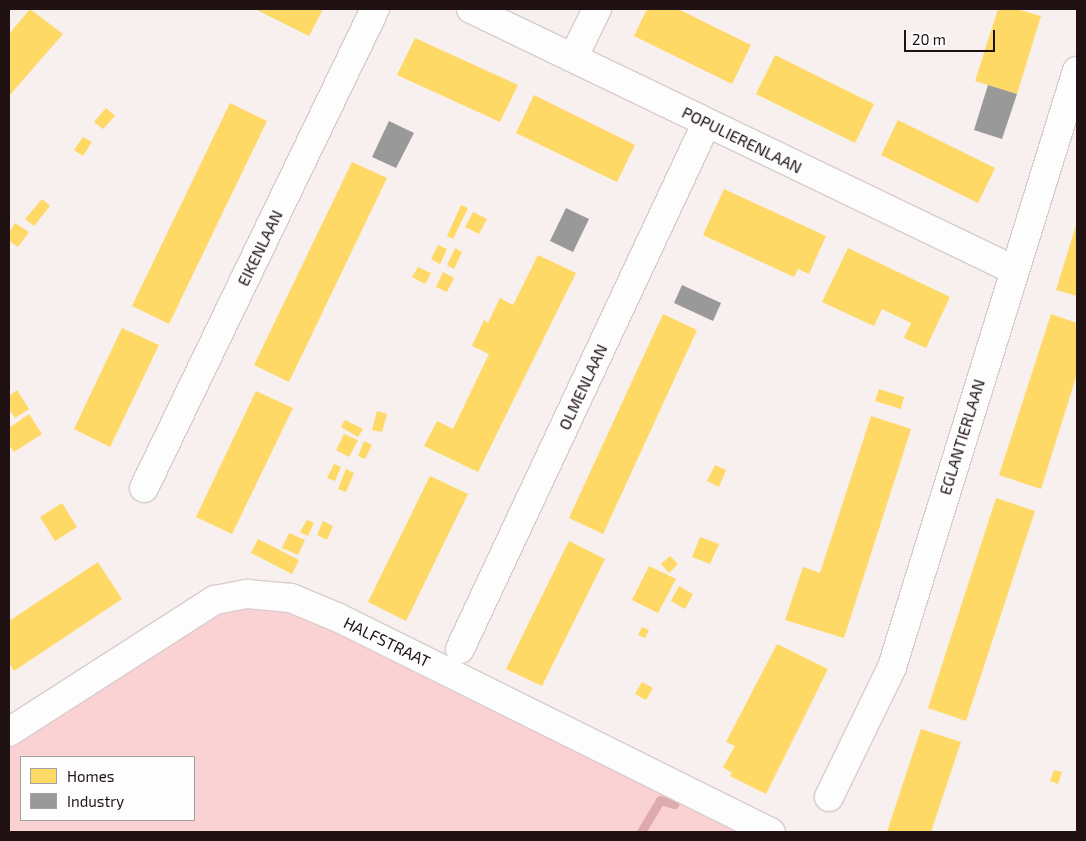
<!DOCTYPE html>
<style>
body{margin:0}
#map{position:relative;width:1086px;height:841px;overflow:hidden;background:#f8efef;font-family:"Exo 2",sans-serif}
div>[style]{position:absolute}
.green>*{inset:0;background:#fbd2d4}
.homes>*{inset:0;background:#ffd966}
.industry>*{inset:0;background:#999}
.stream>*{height:9px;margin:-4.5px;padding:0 4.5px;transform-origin:4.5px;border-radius:4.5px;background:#ddaaad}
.roads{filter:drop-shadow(1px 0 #d8cccd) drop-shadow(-1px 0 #d8cccd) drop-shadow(0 1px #d8cccd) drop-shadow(0 -1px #d8cccd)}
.street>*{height:28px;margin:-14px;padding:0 14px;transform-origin:14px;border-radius:14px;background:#fefdfd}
span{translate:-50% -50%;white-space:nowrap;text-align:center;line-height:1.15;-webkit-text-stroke:5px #fdfdfd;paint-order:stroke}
.street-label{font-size:16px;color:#201212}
.frame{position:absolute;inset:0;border:10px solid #201212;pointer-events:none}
.legend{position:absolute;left:20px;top:756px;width:175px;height:65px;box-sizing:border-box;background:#fdfdfd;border:1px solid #a59f9f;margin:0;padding:6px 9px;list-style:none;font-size:15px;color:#201212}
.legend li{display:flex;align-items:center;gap:10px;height:25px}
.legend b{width:25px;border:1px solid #a59f9f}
.scale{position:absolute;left:904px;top:30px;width:91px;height:22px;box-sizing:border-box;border:2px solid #201212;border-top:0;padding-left:6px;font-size:15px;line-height:18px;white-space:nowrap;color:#201212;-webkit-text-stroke:4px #fdfdfd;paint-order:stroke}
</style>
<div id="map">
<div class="green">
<i style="clip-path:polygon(evenodd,238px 603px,282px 607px,433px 675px,746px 832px,9px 832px,9px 748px,164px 644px,238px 603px,21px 757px,194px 757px,194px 820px,21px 820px,21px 757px)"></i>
</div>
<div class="homes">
<i style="clip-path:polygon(30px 9px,63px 34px,9px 96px,9px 34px)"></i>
<i style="clip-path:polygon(255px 9px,323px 9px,309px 36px)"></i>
<i style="clip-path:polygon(647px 9px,678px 9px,751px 45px,732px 84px,634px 36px)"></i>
<i style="clip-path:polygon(998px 9px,1016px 9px,1041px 16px,1017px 94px,975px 81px)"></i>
<i style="clip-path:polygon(415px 38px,518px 85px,500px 122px,397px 75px)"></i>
<i style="clip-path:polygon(775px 55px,874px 104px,855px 143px,756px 94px)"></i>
<i style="clip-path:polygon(534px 95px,635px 145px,617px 182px,516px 133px)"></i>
<i style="clip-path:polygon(230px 103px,267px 121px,169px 324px,132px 306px)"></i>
<i style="clip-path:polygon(106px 108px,115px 116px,103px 129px,94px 122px)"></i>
<i style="clip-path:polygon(898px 120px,995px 168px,978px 203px,881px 155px)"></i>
<i style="clip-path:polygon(83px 137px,92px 142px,83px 156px,74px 150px)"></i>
<i style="clip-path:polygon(352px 162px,387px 178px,289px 382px,254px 365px)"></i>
<i style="clip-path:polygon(724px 189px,826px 236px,809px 274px,798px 269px,794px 277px,703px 235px)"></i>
<i style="clip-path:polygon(42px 199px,50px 206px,34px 226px,25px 219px)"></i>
<i style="clip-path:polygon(461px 205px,468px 208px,453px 239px,447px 236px)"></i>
<i style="clip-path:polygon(473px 212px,487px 219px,479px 234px,465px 227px)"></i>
<i style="clip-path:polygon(1077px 222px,1077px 296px,1056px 290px)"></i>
<i style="clip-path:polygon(15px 223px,29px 232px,18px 247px,9px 241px,9px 233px)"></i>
<i style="clip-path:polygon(438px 245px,447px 249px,440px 264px,431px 259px)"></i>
<i style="clip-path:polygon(455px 248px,462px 252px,454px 269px,447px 265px)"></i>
<i style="clip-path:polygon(848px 248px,950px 297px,926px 348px,904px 338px,911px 323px,882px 309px,874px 326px,822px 302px)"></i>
<i style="clip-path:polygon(538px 255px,576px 273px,478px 472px,424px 446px,437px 421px,453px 429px,489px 354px,472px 346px,484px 320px,488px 323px,500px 298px,513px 305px)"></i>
<i style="clip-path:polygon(418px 267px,431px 273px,425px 284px,412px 277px)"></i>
<i style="clip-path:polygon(443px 272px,454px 278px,447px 292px,436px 287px)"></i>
<i style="clip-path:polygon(663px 314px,697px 330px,603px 534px,569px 518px)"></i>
<i style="clip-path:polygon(1051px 314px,1077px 323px,1077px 374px,1041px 489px,999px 475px)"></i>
<i style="clip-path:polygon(122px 328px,159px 345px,110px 447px,74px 429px)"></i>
<i style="clip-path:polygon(879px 389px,904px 397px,901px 409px,875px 401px)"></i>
<i style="clip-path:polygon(17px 390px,29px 409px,15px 418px,9px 409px,9px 396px)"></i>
<i style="clip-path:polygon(256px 391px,293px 408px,232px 534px,196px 517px)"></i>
<i style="clip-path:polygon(377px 411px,387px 414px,382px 432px,372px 430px)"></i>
<i style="clip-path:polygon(29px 414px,42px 434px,14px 452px,9px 445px,9px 428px)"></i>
<i style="clip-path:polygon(871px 416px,911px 429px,844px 638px,785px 620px,803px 567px,820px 573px)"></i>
<i style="clip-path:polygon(345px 420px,363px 429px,358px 437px,341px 427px)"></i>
<i style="clip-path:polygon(344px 434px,358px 440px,349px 457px,336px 450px)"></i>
<i style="clip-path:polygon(364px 441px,372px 445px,365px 459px,358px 456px)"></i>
<i style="clip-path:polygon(334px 464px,341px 467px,335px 481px,327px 478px)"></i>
<i style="clip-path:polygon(715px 465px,726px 470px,719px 487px,707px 481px)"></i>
<i style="clip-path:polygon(346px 469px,354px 473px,346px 492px,338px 489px)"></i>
<i style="clip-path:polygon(430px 476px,468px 494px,406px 621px,368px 602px)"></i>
<i style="clip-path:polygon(996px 498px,1035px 511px,966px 721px,928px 708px)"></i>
<i style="clip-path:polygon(62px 503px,77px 527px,55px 541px,40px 517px)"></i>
<i style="clip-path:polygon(307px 520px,314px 523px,308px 536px,300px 532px)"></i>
<i style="clip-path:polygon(323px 521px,333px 526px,327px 540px,317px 535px)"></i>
<i style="clip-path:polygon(289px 533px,305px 540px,298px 555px,282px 548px)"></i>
<i style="clip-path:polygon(700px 537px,719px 544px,710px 564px,692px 557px)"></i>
<i style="clip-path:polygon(258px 539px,299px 560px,292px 574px,251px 553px)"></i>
<i style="clip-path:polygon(569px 541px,605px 559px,542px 686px,506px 669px)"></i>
<i style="clip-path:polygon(670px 556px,678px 564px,669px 573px,661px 564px)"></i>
<i style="clip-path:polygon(98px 562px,122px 599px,14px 671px,9px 663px,9px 621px)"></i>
<i style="clip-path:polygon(649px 566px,676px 579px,658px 613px,632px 600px)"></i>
<i style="clip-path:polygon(679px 586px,693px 594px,685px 609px,671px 601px)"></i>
<i style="clip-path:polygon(642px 627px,649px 630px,645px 638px,638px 635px)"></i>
<i style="clip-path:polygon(777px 644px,828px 669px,766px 794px,730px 776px,732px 773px,723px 767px,735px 746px,726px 742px)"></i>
<i style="clip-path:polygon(642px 682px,653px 688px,646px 700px,635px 694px)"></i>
<i style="clip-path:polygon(921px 729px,961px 742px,931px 832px,887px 832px)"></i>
<i style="clip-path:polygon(1054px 770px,1062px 772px,1058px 784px,1050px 781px)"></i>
</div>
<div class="industry">
<i style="clip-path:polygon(988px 85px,1017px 94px,1002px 139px,974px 130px)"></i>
<i style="clip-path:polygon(389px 121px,414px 133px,396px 168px,372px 157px)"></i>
<i style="clip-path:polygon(566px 208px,589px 219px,573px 252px,550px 241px)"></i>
<i style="clip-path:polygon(682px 285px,721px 303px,713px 321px,674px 303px)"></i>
</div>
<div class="stream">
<i style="left:641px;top:832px;width:37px;rotate:-59deg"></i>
<i style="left:660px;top:800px;width:15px;rotate:16deg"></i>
</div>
<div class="roads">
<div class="street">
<i style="left:471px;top:9px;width:602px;rotate:25.67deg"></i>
<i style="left:573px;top:58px;width:55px;rotate:-63.9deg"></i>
<i style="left:144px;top:488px;width:532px;rotate:-64.25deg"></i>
<i style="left:460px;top:649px;width:580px;rotate:-64.89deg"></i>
<i style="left:9px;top:732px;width:245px;rotate:-32.7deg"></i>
<i style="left:215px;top:600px;width:33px;rotate:-11deg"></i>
<i style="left:247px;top:594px;width:44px;rotate:5.2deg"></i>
<i style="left:291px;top:598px;width:52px;rotate:22.6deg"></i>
<i style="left:339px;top:618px;width:482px;rotate:26.4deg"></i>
<i style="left:829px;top:797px;width:144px;rotate:-64.1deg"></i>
<i style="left:892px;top:667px;width:624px;rotate:-72.76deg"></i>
</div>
</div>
<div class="street-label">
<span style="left:742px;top:140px;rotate:26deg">POPULIERENLAAN</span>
<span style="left:260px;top:248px;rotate:-64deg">EIKENLAAN</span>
<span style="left:583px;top:387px;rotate:-65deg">OLMENLAAN</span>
<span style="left:962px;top:437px;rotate:-73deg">EGLANTIERLAAN</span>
<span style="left:387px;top:642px;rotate:26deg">HALFSTRAAT</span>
</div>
<div class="frame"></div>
<ul class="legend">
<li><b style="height:14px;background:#ffd966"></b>Homes</li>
<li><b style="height:14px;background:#999"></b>Industry</li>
</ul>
<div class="scale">20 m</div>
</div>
